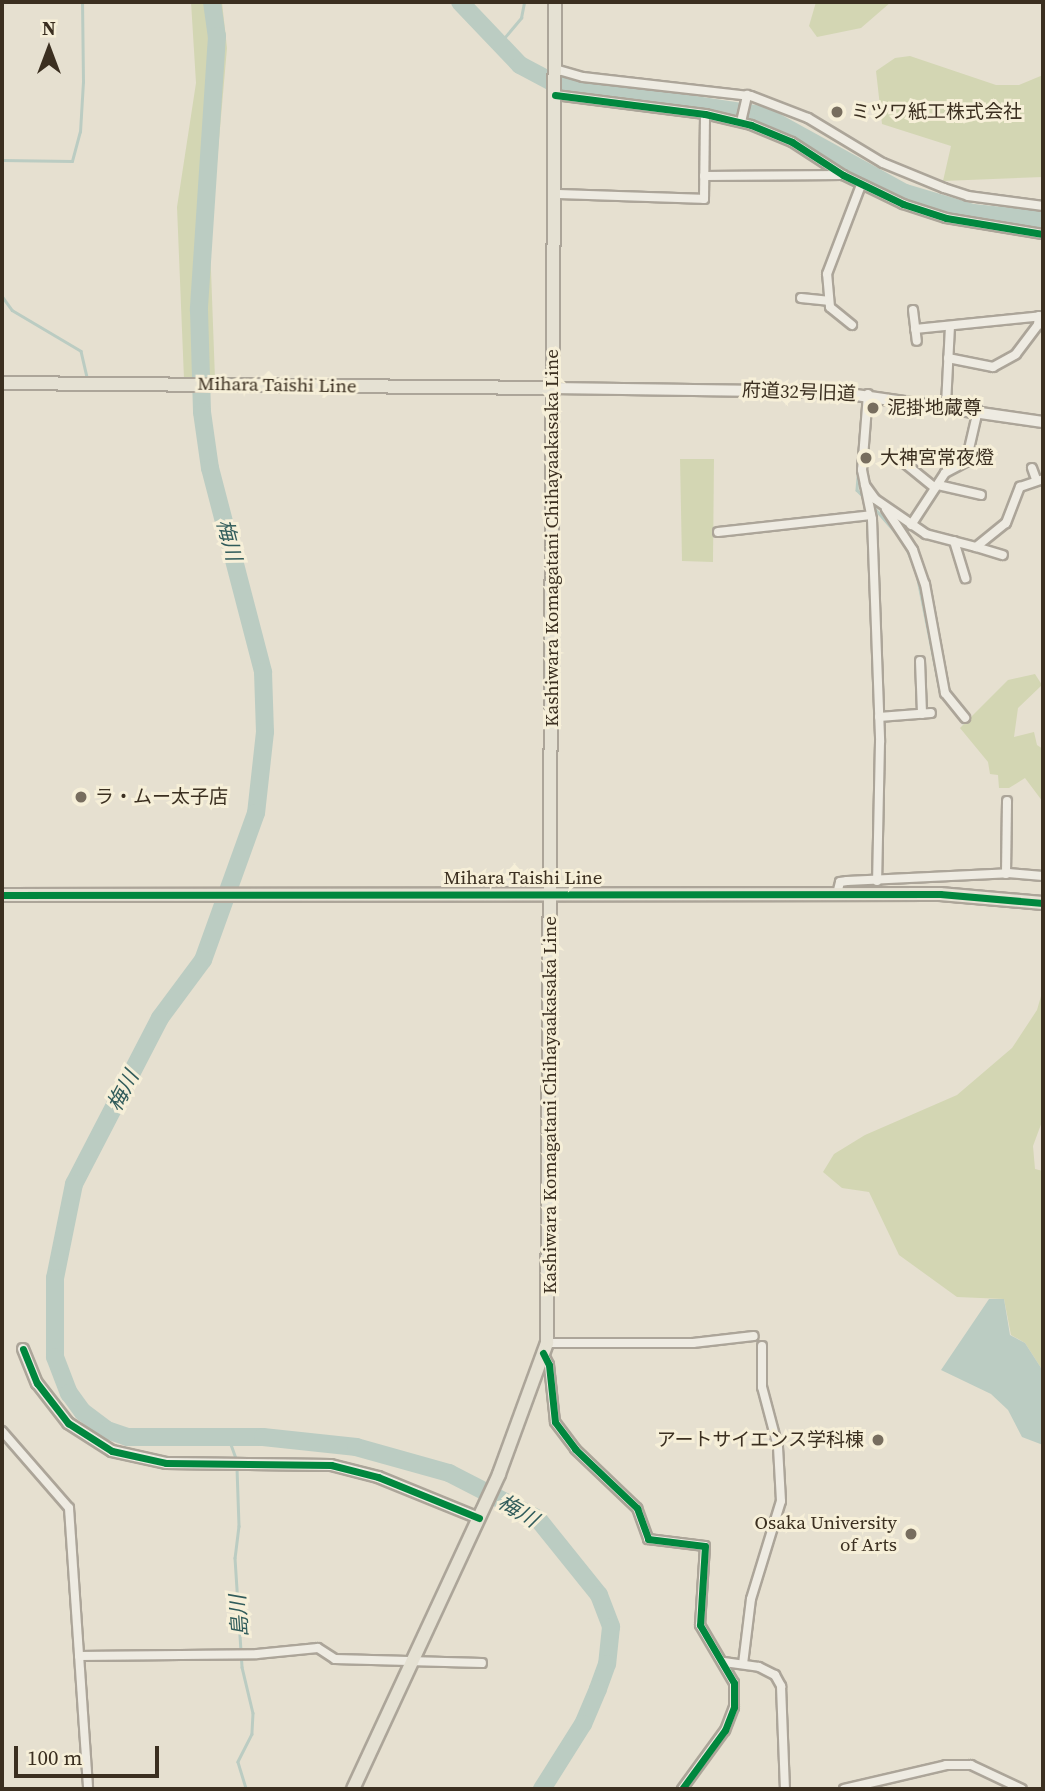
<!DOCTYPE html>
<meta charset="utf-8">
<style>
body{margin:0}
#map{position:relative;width:1045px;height:1791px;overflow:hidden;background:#e6e0d0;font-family:"Source Serif 4","Noto Sans JP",serif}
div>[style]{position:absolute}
.green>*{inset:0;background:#d3d6b3}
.water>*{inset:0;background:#bbccc2}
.stream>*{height:2.5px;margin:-1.25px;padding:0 1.25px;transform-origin:1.25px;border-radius:1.25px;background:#bbccc2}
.river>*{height:18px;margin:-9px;padding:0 9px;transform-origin:9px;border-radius:9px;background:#bbccc2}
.roads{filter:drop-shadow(2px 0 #aca599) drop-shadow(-2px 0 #aca599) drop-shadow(0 2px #aca599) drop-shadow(0 -2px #aca599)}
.street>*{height:8px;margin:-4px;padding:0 4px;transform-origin:4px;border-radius:4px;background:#eeebe2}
.secondary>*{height:10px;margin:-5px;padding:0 5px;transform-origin:5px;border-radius:5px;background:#eeebe2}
.primary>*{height:12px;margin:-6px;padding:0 6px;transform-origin:6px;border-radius:6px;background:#e5e1d3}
.cycleway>*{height:7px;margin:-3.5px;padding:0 3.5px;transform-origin:3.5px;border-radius:3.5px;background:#00873e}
.dots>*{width:19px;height:19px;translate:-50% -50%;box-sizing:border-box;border:4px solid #f6efd8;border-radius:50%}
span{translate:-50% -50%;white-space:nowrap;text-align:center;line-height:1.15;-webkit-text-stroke:6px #f6efd8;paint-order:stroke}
.poi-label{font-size:19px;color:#3b2f20}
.left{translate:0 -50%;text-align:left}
.right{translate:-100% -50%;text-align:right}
.street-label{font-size:19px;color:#3b2f20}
.water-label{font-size:21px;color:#305b5a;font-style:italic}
.frame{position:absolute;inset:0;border:4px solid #3b2f20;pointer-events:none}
.north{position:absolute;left:14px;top:14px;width:70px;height:70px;-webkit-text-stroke:5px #f6efd8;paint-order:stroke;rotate:0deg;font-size:19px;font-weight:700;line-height:28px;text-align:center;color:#3b2f20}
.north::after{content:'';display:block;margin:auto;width:24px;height:32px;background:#3b2f20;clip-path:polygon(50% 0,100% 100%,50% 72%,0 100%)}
.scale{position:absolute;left:14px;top:1746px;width:145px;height:32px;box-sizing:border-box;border:4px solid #3b2f20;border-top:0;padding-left:9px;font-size:21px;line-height:24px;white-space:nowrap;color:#3b2f20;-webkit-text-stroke:5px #f6efd8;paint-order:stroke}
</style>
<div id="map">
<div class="green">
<i style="clip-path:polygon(191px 2px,222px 2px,227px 48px,210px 243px,215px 379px,184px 379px,177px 207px,196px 83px)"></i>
<i style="clip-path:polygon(816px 2px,891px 2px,861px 28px,817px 37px,809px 26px)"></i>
<i style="clip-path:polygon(910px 56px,996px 85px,1019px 85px,1043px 75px,1043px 177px,943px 181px,951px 146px,882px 124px,876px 71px,895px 58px)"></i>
<i style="clip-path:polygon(680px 459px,714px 459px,713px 562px,682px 561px)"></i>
<i style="clip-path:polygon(1035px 674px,1042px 685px,1018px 708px,1014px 737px,1034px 732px,1037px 745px,1043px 749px,1043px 802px,1025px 778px,1009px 788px,999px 788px,998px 775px,990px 774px,988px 762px,960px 728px,1008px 680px)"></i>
<i style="clip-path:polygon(1043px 989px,1043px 1119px,1033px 1146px,1035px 1169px,1043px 1171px,1043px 1371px,1025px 1343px,1011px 1335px,1004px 1299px,957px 1297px,899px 1255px,869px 1192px,842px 1188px,823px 1172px,834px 1154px,865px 1135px,957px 1095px,1012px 1048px,1037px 1010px)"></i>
</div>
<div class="water">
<i style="clip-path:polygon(989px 1299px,1004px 1299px,1010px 1335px,1025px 1343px,1043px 1371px,1043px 1445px,1022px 1437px,1008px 1410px,991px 1394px,941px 1370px)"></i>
</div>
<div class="stream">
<i style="left:500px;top:43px;width:33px;rotate:-50deg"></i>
<i style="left:521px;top:18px;width:16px;rotate:-79deg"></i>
<i style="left:2px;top:160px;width:70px;rotate:0.8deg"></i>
<i style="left:72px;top:161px;width:30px;rotate:-75deg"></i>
<i style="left:80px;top:132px;width:50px;rotate:-86.6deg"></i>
<i style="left:83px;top:82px;width:80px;rotate:-90.7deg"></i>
<i style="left:2px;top:296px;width:17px;rotate:54deg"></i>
<i style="left:12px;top:310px;width:80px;rotate:30.7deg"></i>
<i style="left:81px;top:351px;width:26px;rotate:77deg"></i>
<i style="left:861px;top:440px;width:50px;rotate:94.6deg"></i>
<i style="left:857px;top:490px;width:10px;rotate:45deg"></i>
<i style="left:871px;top:504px;width:43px;rotate:48.8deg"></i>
<i style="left:905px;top:544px;width:32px;rotate:68deg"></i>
<i style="left:917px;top:574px;width:123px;rotate:78.8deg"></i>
<i style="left:941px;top:695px;width:35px;rotate:51deg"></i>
<i style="left:229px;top:1439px;width:23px;rotate:70deg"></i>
<i style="left:237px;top:1468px;width:58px;rotate:88deg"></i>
<i style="left:239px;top:1526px;width:32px;rotate:97deg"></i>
<i style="left:235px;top:1558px;width:109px;rotate:86.3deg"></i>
<i style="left:242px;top:1667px;width:47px;rotate:76.6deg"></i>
<i style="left:253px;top:1713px;width:21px;rotate:93deg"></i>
<i style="left:252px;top:1734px;width:31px;rotate:117deg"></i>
<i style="left:238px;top:1762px;width:28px;rotate:73deg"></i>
</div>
<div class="river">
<i style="left:212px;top:2px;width:34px;rotate:82deg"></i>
<i style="left:217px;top:36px;width:275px;rotate:93.8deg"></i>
<i style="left:199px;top:310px;width:102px;rotate:88.3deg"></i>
<i style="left:202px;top:412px;width:57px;rotate:81.9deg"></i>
<i style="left:210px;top:468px;width:211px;rotate:75.4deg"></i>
<i style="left:263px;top:672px;width:60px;rotate:88.1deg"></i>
<i style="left:265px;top:732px;width:81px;rotate:96.3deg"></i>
<i style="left:256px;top:813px;width:156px;rotate:109.8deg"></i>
<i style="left:203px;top:960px;width:72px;rotate:126.6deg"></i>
<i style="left:160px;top:1018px;width:187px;rotate:117.4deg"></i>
<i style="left:74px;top:1184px;width:96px;rotate:101.4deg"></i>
<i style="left:55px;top:1278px;width:79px;rotate:90deg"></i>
<i style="left:55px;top:1357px;width:39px;rotate:69deg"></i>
<i style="left:69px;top:1393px;width:24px;rotate:54deg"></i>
<i style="left:83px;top:1412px;width:30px;rotate:37deg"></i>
<i style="left:107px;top:1430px;width:21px;rotate:19deg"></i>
<i style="left:127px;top:1437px;width:136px"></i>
<i style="left:263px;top:1437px;width:94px;rotate:6.1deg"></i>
<i style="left:356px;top:1447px;width:97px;rotate:15.6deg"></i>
<i style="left:449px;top:1473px;width:100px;rotate:27.3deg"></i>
<i style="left:538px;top:1519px;width:97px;rotate:51.2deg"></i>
<i style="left:599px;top:1595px;width:34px;rotate:69deg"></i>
<i style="left:611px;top:1627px;width:37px;rotate:96deg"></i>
<i style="left:607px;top:1664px;width:27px;rotate:110deg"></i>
<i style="left:598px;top:1689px;width:38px;rotate:113deg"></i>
<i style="left:583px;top:1724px;width:77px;rotate:122.2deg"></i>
<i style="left:460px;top:2px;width:87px;rotate:46.4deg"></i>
<i style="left:520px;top:65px;width:40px;rotate:28deg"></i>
<i style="left:555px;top:84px;width:210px;rotate:8.5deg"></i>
<i style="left:763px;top:115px;width:162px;rotate:28.8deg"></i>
<i style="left:905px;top:193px;width:71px;rotate:16.4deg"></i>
<i style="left:973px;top:213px;width:70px;rotate:5.7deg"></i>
</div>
<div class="roads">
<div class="street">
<i style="left:555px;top:69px;width:29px;rotate:16deg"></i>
<i style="left:583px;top:77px;width:169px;rotate:6.5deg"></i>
<i style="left:751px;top:96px;width:61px;rotate:21.1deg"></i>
<i style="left:808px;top:118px;width:87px;rotate:31deg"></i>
<i style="left:883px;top:163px;width:66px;rotate:22.3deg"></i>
<i style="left:944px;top:188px;width:25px;rotate:18deg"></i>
<i style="left:968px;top:196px;width:76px;rotate:7.6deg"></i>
<i style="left:555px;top:95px;width:151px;rotate:7.2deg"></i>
<i style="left:705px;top:114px;width:47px;rotate:13.4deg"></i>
<i style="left:751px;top:125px;width:44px;rotate:22.5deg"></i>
<i style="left:792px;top:142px;width:61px;rotate:32.9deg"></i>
<i style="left:843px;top:175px;width:67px;rotate:25.8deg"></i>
<i style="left:903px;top:204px;width:45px;rotate:18deg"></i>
<i style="left:946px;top:218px;width:98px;rotate:9.4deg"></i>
<i style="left:741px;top:122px;width:28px;rotate:-77deg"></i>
<i style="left:704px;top:176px;width:139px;rotate:-0.4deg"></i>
<i style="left:555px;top:194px;width:149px;rotate:1.9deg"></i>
<i style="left:704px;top:199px;width:85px;rotate:-89.3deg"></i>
<i style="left:801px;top:298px;width:27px;rotate:6deg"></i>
<i style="left:913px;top:310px;width:31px;rotate:83deg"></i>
<i style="left:852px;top:325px;width:28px;rotate:-141deg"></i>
<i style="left:830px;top:307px;width:33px;rotate:-95deg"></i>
<i style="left:827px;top:274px;width:95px;rotate:-69.1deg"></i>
<i style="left:915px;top:329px;width:129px;rotate:-5.8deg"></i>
<i style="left:948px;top:358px;width:46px;rotate:11.3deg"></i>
<i style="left:993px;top:367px;width:26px;rotate:-29deg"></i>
<i style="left:1016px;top:354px;width:36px;rotate:-53deg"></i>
<i style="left:1038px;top:325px;width:9px;rotate:-84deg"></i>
<i style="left:868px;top:394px;width:76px;rotate:94.5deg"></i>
<i style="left:862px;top:470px;width:50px;rotate:78.5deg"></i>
<i style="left:872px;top:519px;width:223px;rotate:87.9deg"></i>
<i style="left:880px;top:742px;width:139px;rotate:91.2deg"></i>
<i style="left:946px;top:405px;width:79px;rotate:-87.1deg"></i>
<i style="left:897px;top:457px;width:49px;rotate:39.2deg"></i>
<i style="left:1032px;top:468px;width:12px;rotate:70deg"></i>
<i style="left:865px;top:485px;width:17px;rotate:54deg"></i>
<i style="left:875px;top:499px;width:62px;rotate:34.5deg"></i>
<i style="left:926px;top:534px;width:52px;rotate:14.6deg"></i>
<i style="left:976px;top:547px;width:38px;rotate:-39deg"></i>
<i style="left:1006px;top:523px;width:39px;rotate:-69deg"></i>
<i style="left:1020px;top:487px;width:24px;rotate:-19deg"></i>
<i style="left:938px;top:485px;width:44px;rotate:13.1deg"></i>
<i style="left:886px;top:509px;width:49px;rotate:56.6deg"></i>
<i style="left:913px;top:550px;width:36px;rotate:71deg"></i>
<i style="left:925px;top:584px;width:111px;rotate:79.6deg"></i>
<i style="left:945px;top:693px;width:32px;rotate:51deg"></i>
<i style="left:911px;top:525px;width:62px;rotate:-56.8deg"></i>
<i style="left:945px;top:473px;width:24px;rotate:-28deg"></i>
<i style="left:966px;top:462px;width:53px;rotate:-77deg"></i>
<i style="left:718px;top:532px;width:154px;rotate:-6.3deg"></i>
<i style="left:954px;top:541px;width:39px;rotate:73deg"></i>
<i style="left:976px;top:547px;width:28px;rotate:17deg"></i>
<i style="left:920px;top:661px;width:53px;rotate:87.8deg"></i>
<i style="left:879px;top:717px;width:52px;rotate:-4.4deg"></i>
<i style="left:1006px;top:874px;width:73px;rotate:-89.2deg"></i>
<i style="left:837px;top:894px;width:12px;rotate:-76deg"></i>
<i style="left:840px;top:882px;width:7px;rotate:-8deg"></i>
<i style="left:847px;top:881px;width:161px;rotate:-2.8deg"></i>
<i style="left:1008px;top:873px;width:35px;rotate:5deg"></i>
<i style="left:547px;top:1343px;width:146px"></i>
<i style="left:693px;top:1343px;width:61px;rotate:-6.5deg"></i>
<i style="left:543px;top:1353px;width:13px;rotate:63deg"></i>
<i style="left:549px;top:1365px;width:57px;rotate:84deg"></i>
<i style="left:555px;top:1422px;width:34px;rotate:53deg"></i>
<i style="left:575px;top:1449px;width:86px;rotate:43.6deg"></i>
<i style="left:637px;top:1508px;width:33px;rotate:70deg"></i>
<i style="left:648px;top:1539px;width:57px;rotate:7deg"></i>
<i style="left:705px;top:1546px;width:79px;rotate:93.6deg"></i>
<i style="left:700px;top:1625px;width:67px;rotate:59.6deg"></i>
<i style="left:734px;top:1683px;width:24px;rotate:90deg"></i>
<i style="left:734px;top:1707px;width:25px;rotate:111deg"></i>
<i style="left:725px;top:1730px;width:73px;rotate:126.1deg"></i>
<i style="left:2px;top:1431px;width:102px;rotate:49deg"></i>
<i style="left:69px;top:1508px;width:282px;rotate:86.1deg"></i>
<i style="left:79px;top:1656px;width:178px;rotate:-0.6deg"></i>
<i style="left:257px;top:1654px;width:61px;rotate:-5.6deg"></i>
<i style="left:318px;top:1648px;width:20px;rotate:33deg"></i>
<i style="left:335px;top:1659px;width:147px;rotate:1.6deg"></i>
<i style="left:724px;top:1662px;width:35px;rotate:8deg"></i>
<i style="left:759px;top:1667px;width:18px;rotate:27deg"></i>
<i style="left:775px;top:1675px;width:13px;rotate:61deg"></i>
<i style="left:781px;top:1686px;width:103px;rotate:87.8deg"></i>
<i style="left:743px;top:1664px;width:65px;rotate:-83deg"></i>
<i style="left:751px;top:1599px;width:102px;rotate:-73deg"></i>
<i style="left:781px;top:1501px;width:54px;rotate:-93.2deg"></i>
<i style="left:778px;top:1447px;width:62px;rotate:-104.9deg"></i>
<i style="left:762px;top:1387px;width:41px;rotate:-90deg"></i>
<i style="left:844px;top:1789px;width:105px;rotate:-13.2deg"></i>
<i style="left:946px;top:1765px;width:25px"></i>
<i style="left:971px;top:1765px;width:56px;rotate:25.2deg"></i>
</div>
<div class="secondary">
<i style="left:552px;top:388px;width:283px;rotate:0.8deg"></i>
<i style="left:835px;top:392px;width:210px;rotate:8.2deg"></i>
<i style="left:23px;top:1349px;width:37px;rotate:68deg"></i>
<i style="left:37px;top:1383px;width:51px;rotate:52.2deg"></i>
<i style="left:68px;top:1423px;width:52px;rotate:32.5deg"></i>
<i style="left:112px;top:1451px;width:55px;rotate:12.5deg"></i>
<i style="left:166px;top:1463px;width:165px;rotate:0.7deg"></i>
<i style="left:331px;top:1465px;width:49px;rotate:14.3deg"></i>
<i style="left:378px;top:1477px;width:109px;rotate:22.1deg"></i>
</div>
<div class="primary">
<i style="left:2px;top:383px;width:550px;rotate:0.52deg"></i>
<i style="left:2px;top:895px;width:938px;rotate:-0.06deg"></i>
<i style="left:940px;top:894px;width:103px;rotate:5deg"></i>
<i style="left:353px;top:1789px;width:347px;rotate:-65.1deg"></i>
<i style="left:499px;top:1474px;width:140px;rotate:-69.9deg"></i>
<i style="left:547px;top:1343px;width:1341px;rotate:-89.66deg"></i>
</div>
</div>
<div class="cycleway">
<i style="left:555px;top:95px;width:151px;rotate:7.2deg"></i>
<i style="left:705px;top:114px;width:47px;rotate:13.4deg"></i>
<i style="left:751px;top:125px;width:44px;rotate:22.5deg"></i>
<i style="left:792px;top:142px;width:61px;rotate:32.9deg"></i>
<i style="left:843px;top:175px;width:67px;rotate:25.8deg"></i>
<i style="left:903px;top:204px;width:45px;rotate:18deg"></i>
<i style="left:946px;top:218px;width:98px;rotate:9.4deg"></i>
<i style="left:2px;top:895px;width:938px;rotate:-0.06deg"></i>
<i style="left:940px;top:894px;width:103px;rotate:5deg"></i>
<i style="left:23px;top:1349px;width:37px;rotate:68deg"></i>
<i style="left:37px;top:1383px;width:51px;rotate:52.2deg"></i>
<i style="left:68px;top:1423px;width:52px;rotate:32.5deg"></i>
<i style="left:112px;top:1451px;width:55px;rotate:12.5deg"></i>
<i style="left:166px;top:1463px;width:165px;rotate:0.7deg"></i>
<i style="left:331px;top:1465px;width:49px;rotate:14.3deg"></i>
<i style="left:378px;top:1477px;width:109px;rotate:22.1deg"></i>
<i style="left:543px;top:1353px;width:13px;rotate:63deg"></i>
<i style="left:549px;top:1365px;width:57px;rotate:84deg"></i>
<i style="left:555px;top:1422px;width:34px;rotate:53deg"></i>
<i style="left:575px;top:1449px;width:86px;rotate:43.6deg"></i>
<i style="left:637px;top:1508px;width:33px;rotate:70deg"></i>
<i style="left:648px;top:1539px;width:57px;rotate:7deg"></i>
<i style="left:705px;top:1546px;width:79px;rotate:93.6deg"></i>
<i style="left:700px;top:1625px;width:67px;rotate:59.6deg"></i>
<i style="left:734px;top:1683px;width:24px;rotate:90deg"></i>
<i style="left:734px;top:1707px;width:25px;rotate:111deg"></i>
<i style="left:725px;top:1730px;width:73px;rotate:126.1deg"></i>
</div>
<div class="dots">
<i style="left:837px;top:112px;background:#776d5e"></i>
<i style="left:873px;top:408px;background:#776d5e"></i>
<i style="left:866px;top:458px;background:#776d5e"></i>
<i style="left:81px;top:797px;background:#776d5e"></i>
<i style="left:878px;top:1440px;background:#776d5e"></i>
<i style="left:911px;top:1534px;background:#776d5e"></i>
</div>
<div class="poi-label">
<span class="left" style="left:851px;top:112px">ミツワ紙工株式会社</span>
<span class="left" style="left:887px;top:408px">泥掛地蔵尊</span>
<span class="left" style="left:880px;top:458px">大神宮常夜燈</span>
<span class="left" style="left:95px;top:797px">ラ・ムー太子店</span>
<span class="right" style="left:864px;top:1440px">アートサイエンス学科棟</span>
<span class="right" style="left:897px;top:1534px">Osaka University<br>of Arts</span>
</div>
<div class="street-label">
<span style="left:277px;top:385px;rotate:1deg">Mihara Taishi Line</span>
<span style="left:799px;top:392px;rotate:2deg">府道32号旧道</span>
<span style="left:552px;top:538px;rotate:-90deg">Kashiwara Komagatani Chihayaakasaka Line</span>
<span style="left:523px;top:878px">Mihara Taishi Line</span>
<span style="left:550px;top:1105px;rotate:-90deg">Kashiwara Komagatani Chihayaakasaka Line</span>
</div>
<div class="water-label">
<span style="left:229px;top:540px;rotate:75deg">梅川</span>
<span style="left:123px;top:1091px;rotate:-62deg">梅川</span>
<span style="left:518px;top:1511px;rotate:31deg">梅川</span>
<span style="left:239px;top:1616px;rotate:-94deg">島川</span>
</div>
<div class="frame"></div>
<div class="north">N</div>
<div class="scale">100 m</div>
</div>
